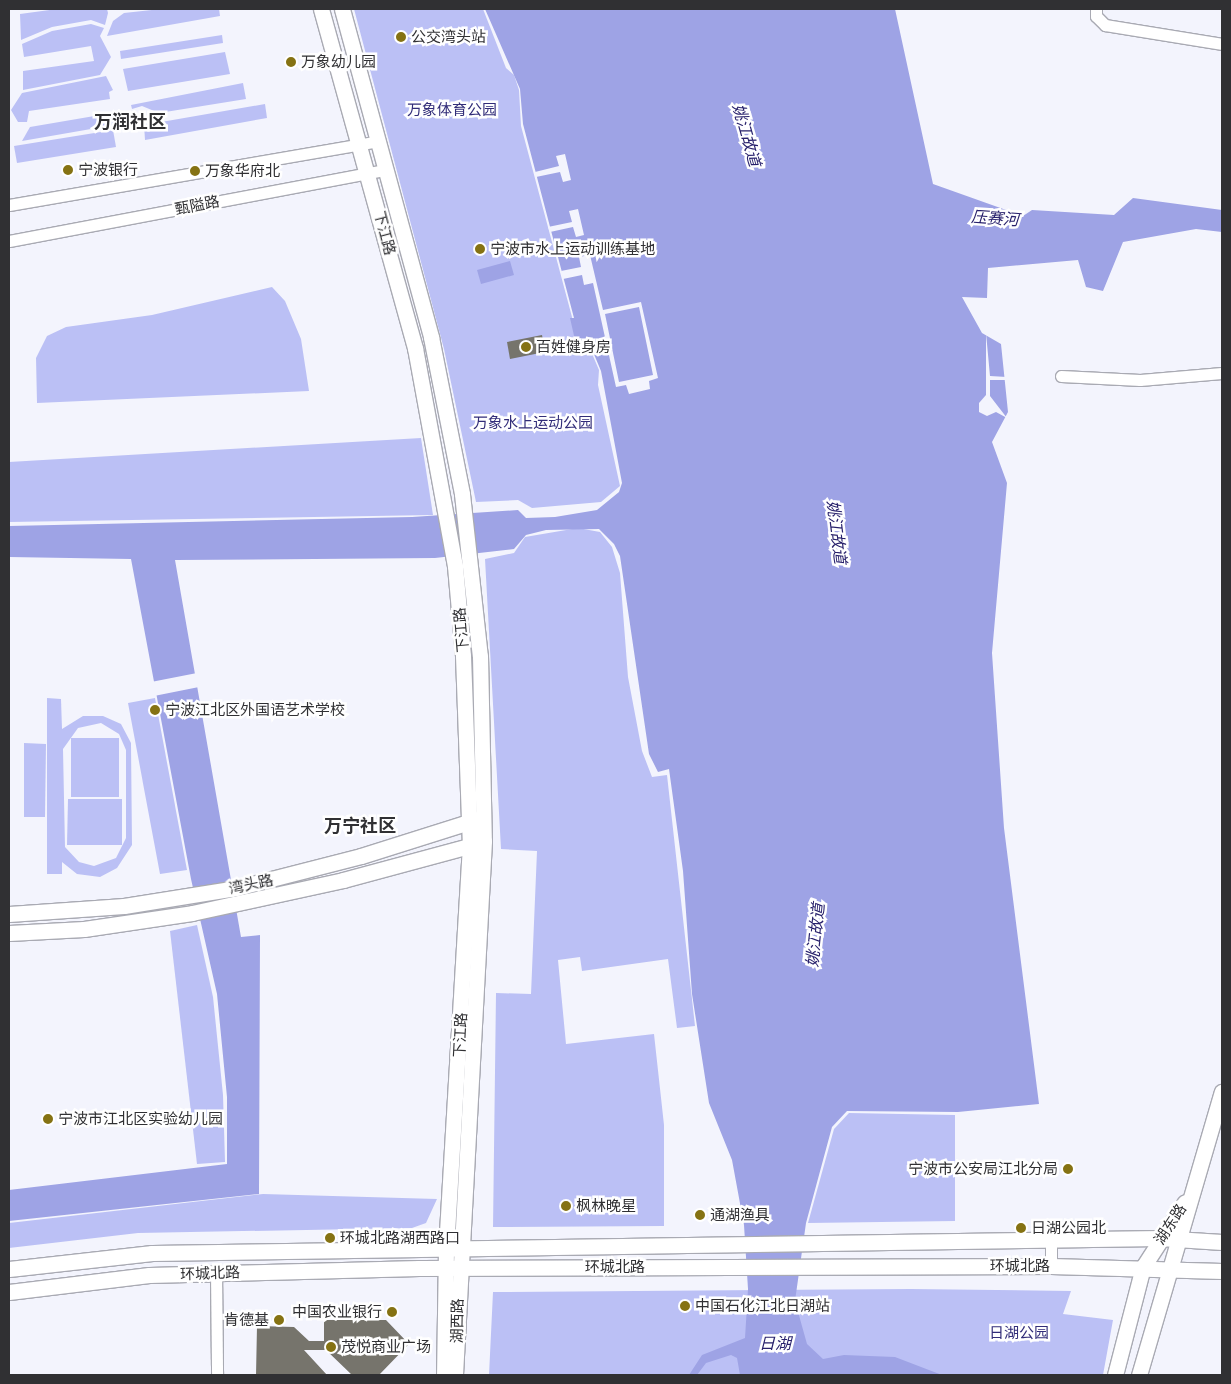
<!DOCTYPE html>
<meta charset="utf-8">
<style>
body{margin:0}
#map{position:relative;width:1231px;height:1384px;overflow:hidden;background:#f3f4fd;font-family:"IBM Plex Sans","Noto Sans SC",sans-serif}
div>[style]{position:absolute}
.green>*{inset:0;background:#bbc0f5}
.water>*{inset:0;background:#9ea3e5}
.pier>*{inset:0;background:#f3f4fd}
.building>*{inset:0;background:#76746c}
.roads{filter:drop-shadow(1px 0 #a9aab3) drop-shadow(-1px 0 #a9aab3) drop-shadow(0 1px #a9aab3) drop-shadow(0 -1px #a9aab3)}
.minor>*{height:11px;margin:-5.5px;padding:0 5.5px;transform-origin:5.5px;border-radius:5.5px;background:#fff}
.major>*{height:15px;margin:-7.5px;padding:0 7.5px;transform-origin:7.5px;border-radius:7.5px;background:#fff}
.dots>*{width:14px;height:14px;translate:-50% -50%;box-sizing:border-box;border:2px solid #fff;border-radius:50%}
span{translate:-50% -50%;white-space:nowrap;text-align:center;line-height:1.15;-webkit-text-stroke:5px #fff;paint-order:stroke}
.poi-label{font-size:15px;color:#303033}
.left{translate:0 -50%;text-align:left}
.right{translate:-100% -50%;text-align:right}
.park-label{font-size:15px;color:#322d79}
.street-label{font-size:15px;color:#303033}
.water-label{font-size:16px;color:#27206b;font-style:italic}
.quarter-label{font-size:18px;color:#303033;font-weight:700}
.frame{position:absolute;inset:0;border:10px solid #303033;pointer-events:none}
</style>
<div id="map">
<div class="green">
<i style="clip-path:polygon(57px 9px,107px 9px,108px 13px,105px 25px,91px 20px,52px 27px,21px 40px,20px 14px)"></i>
<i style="clip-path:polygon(161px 9px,219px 9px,220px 16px,107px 36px,113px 21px,124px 13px)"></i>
<i style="clip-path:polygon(354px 9px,483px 9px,506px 68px,514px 75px,519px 90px,521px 126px,572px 317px,576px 349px,590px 349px,599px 370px,598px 385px,620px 486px,601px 502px,532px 508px,518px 500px,476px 502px,444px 349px)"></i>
<i style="clip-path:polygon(91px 24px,104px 28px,100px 36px,111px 57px,100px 75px,23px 90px,23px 71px,94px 61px,91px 46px,24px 57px,22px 44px,52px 31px)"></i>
<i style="clip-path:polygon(222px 35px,223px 43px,121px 59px,120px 51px)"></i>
<i style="clip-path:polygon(225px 52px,230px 74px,128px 91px,123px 69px)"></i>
<i style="clip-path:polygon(106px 76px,113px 90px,109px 92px,110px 99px,29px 111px,27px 122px,18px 122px,11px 110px,22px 93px)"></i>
<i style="clip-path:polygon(243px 83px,246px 99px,159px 113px,142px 106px,132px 109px,131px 105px)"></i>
<i style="clip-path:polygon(265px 104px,267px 118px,145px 140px,144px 125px)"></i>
<i style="clip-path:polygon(112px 113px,114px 125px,22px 141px,30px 127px)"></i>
<i style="clip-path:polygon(113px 130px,116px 147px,17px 163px,14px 146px)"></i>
<i style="clip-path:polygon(272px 287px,285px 301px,301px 339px,309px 391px,37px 403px,36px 358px,47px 336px,66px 327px,152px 315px)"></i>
<i style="clip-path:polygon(421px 438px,433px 515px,9px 522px,9px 462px)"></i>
<i style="clip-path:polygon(578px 528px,600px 532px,612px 547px,620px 573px,628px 677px,642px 751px,652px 777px,667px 775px,695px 1026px,677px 1028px,668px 959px,582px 971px,580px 957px,558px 960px,566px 1044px,654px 1034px,664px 1125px,664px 1226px,493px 1227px,496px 993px,531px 994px,537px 851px,501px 849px,485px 559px,514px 553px,525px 537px)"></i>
<i style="clip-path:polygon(evenodd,47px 698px,61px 699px,62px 729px,83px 716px,103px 716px,121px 724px,131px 743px,132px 845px,117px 868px,100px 877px,77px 874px,62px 862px,62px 874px,47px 874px,47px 698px,101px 723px,119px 734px,126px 750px,126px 838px,116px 858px,94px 866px,79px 862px,65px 847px,63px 749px,78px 728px,101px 723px)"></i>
<i style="clip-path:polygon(155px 698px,187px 870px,160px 874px,128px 703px)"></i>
<i style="clip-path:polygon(71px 738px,119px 738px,119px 797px,71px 797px)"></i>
<i style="clip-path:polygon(24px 743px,46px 744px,45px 817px,24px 817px)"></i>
<i style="clip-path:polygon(68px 799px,122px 799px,122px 845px,67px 845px)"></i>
<i style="clip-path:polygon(197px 925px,213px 997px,223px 1095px,225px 1162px,197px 1164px,170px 931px)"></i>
<i style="clip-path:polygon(849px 1113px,955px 1115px,955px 1221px,808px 1223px,834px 1129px)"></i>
<i style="clip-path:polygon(263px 1194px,437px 1199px,426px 1223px,412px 1228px,138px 1233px,9px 1248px,9px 1223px)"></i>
<i style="clip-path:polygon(911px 1289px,1071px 1291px,1063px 1314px,1113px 1320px,1103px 1375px,489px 1375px,493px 1292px)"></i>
</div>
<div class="water">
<i style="clip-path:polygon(485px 9px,895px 9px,933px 184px,1023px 216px,1032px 210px,1114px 215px,1133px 198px,1222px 210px,1222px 232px,1196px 229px,1123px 242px,1103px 291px,1086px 287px,1078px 260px,988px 268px,987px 298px,962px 297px,982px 333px,1001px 344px,1008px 412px,992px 442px,1007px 483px,992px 653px,1004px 828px,1039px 1104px,958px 1112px,847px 1111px,832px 1127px,806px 1223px,795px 1301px,807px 1344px,823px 1359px,844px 1355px,895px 1357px,942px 1375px,740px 1375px,737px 1358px,731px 1355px,706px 1363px,697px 1375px,689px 1375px,702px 1355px,745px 1338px,748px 1289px,744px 1225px,732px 1160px,709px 1103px,692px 994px,683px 871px,669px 769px,658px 772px,649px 754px,620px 556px,614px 544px,599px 529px,546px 530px,526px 535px,514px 549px,435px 558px,175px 560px,241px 937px,260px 935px,259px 1194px,9px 1221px,9px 1190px,227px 1164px,227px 1097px,217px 994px,191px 879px,131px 559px,9px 557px,9px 526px,412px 517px,518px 510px,526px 518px,555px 517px,597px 510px,619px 492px,622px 483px,601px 371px,591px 347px,577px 349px,570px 318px,574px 318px,523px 124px,520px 89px)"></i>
<i style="clip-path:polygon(510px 261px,514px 275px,481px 284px,477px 270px)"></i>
</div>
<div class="pier">
<i style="clip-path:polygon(565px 154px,571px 180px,563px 182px,560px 172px,536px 177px,535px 172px,559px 166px,556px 156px)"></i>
<i style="clip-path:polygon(578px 209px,584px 235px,576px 237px,573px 227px,550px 232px,548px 227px,572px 222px,569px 211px)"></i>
<i style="clip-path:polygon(evenodd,590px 255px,603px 310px,641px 302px,658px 378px,649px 381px,650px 389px,629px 394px,626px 385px,616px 387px,593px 283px,584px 285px,582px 275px,563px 279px,561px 271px,581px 267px,579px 257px,590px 255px,639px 307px,653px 375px,619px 382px,605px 314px,639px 307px)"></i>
<i style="clip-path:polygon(986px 333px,990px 376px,1007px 377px,1007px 380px,990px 380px,990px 396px,1007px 418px,996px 412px,987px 416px,979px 412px,979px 403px,986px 395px)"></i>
<i style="clip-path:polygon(197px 673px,199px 687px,154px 696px,151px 682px)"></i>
</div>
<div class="building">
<i style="clip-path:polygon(542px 335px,545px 352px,510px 359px,507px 342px)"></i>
<i style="clip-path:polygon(324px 1320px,386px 1320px,409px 1344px,379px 1375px,352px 1375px,326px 1350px,304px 1350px,327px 1375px,256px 1375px,257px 1326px,294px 1327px,309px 1341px,324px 1341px)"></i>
</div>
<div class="roads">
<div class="minor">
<i style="left:1096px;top:9px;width:7px;rotate:90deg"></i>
<i style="left:1096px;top:16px;width:13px;rotate:45deg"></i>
<i style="left:1105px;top:25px;width:119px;rotate:9.2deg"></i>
<i style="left:9px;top:205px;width:375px;rotate:-9.8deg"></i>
<i style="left:9px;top:241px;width:384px;rotate:-10.7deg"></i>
<i style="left:1061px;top:376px;width:79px;rotate:2.9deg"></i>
<i style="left:1140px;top:380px;width:82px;rotate:-4.9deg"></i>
<i style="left:1051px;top:1266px;width:26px;rotate:-90deg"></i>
<i style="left:216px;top:1272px;width:103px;rotate:89.4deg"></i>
</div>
<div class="major">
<i style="left:321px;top:9px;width:352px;rotate:74.5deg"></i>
<i style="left:415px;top:348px;width:222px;rotate:79.6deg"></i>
<i style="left:455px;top:566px;width:90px;rotate:84.9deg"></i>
<i style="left:463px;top:656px;width:189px;rotate:87.9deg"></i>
<i style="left:470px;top:845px;width:406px;rotate:93.4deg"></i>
<i style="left:446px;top:1250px;width:125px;rotate:90.9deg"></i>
<i style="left:342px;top:9px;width:340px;rotate:74.8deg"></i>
<i style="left:431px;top:337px;width:160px;rotate:78.8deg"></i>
<i style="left:462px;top:494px;width:163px;rotate:83.7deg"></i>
<i style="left:480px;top:656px;width:185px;rotate:88.8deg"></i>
<i style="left:484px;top:841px;width:535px;rotate:93.11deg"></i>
<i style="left:9px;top:914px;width:115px;rotate:-4deg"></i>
<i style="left:124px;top:906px;width:113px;rotate:-9.1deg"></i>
<i style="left:236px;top:888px;width:129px;rotate:-14.4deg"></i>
<i style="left:361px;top:856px;width:123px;rotate:-17.5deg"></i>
<i style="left:9px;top:933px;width:75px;rotate:-3.1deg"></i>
<i style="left:84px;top:929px;width:109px;rotate:-8.4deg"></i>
<i style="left:192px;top:913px;width:155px;rotate:-12.3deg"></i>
<i style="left:343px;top:880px;width:142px;rotate:-15.1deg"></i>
<i style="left:9px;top:1269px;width:144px;rotate:-6.4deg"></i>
<i style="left:152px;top:1253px;width:1008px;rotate:-0.85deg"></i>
<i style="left:1160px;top:1238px;width:62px;rotate:3.7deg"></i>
<i style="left:9px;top:1292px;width:141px;rotate:-6.9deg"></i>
<i style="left:149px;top:1275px;width:270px;rotate:-1.5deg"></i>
<i style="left:419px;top:1268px;width:632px;rotate:-0.18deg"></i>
<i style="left:1051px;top:1266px;width:171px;rotate:1.7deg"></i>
<i style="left:1115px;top:1375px;width:112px;rotate:-75.5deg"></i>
<i style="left:1143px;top:1267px;width:77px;rotate:-57.1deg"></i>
<i style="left:1139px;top:1375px;width:295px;rotate:-73.7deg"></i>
</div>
</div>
<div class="dots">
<i style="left:401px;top:37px;background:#857213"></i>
<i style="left:291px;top:62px;background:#857213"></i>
<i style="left:68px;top:170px;background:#857213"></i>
<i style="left:195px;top:171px;background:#857213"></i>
<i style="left:480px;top:249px;background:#857213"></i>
<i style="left:526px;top:347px;background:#857213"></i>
<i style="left:155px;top:710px;background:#857213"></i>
<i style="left:48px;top:1119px;background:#857213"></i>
<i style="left:1068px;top:1169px;background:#857213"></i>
<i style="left:566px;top:1206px;background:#857213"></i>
<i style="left:700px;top:1215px;background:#857213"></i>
<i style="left:1021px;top:1228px;background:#857213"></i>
<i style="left:330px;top:1238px;background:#857213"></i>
<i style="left:685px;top:1306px;background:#857213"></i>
<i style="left:392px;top:1312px;background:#857213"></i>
<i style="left:279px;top:1320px;background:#857213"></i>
<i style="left:331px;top:1347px;background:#857213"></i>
</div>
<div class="poi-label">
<span class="left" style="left:411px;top:37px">公交湾头站</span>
<span class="left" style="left:301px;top:62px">万象幼儿园</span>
<span class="left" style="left:78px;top:170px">宁波银行</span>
<span class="left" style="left:205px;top:171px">万象华府北</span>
<span class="left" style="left:490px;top:249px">宁波市水上运动训练基地</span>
<span class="left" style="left:536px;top:347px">百姓健身房</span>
<span class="left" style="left:165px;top:710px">宁波江北区外国语艺术学校</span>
<span class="left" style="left:58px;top:1119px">宁波市江北区实验幼儿园</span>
<span class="right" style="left:1058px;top:1169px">宁波市公安局江北分局</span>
<span class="left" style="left:576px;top:1206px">枫林晚星</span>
<span class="left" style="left:710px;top:1215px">通湖渔具</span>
<span class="left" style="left:1031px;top:1228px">日湖公园北</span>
<span class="left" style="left:340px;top:1238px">环城北路湖西路口</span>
<span class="left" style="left:695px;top:1306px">中国石化江北日湖站</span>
<span class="right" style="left:382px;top:1312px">中国农业银行</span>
<span class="right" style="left:269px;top:1320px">肯德基</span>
<span class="left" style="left:341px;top:1347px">茂悦商业广场</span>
</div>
<div class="park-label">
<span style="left:452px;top:110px">万象体育公园</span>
<span style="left:533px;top:423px">万象水上运动公园</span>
<span style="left:1019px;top:1333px">日湖公园</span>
</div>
<div class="street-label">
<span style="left:197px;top:205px;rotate:-11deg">甄隘路</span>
<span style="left:385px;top:233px;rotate:75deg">下江路</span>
<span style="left:461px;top:630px;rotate:-95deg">下江路</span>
<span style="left:251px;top:884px;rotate:-12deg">湾头路</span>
<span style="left:460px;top:1035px;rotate:-87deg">下江路</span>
<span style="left:1170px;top:1224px;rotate:-57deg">湖东路</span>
<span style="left:1020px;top:1266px">环城北路</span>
<span style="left:615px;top:1267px">环城北路</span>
<span style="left:210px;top:1273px;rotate:-2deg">环城北路</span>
<span style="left:457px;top:1321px;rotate:-89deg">湖西路</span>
</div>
<div class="water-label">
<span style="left:747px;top:135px;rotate:74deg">姚江故道</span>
<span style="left:995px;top:218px;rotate:4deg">压赛河</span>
<span style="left:837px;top:532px;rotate:83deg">姚江故道</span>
<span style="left:815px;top:935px;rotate:-84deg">姚江故道</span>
<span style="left:775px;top:1343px">日湖</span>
</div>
<div class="quarter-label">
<span style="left:130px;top:122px">万润社区</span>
<span style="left:360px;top:826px">万宁社区</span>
</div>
<div class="frame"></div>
</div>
